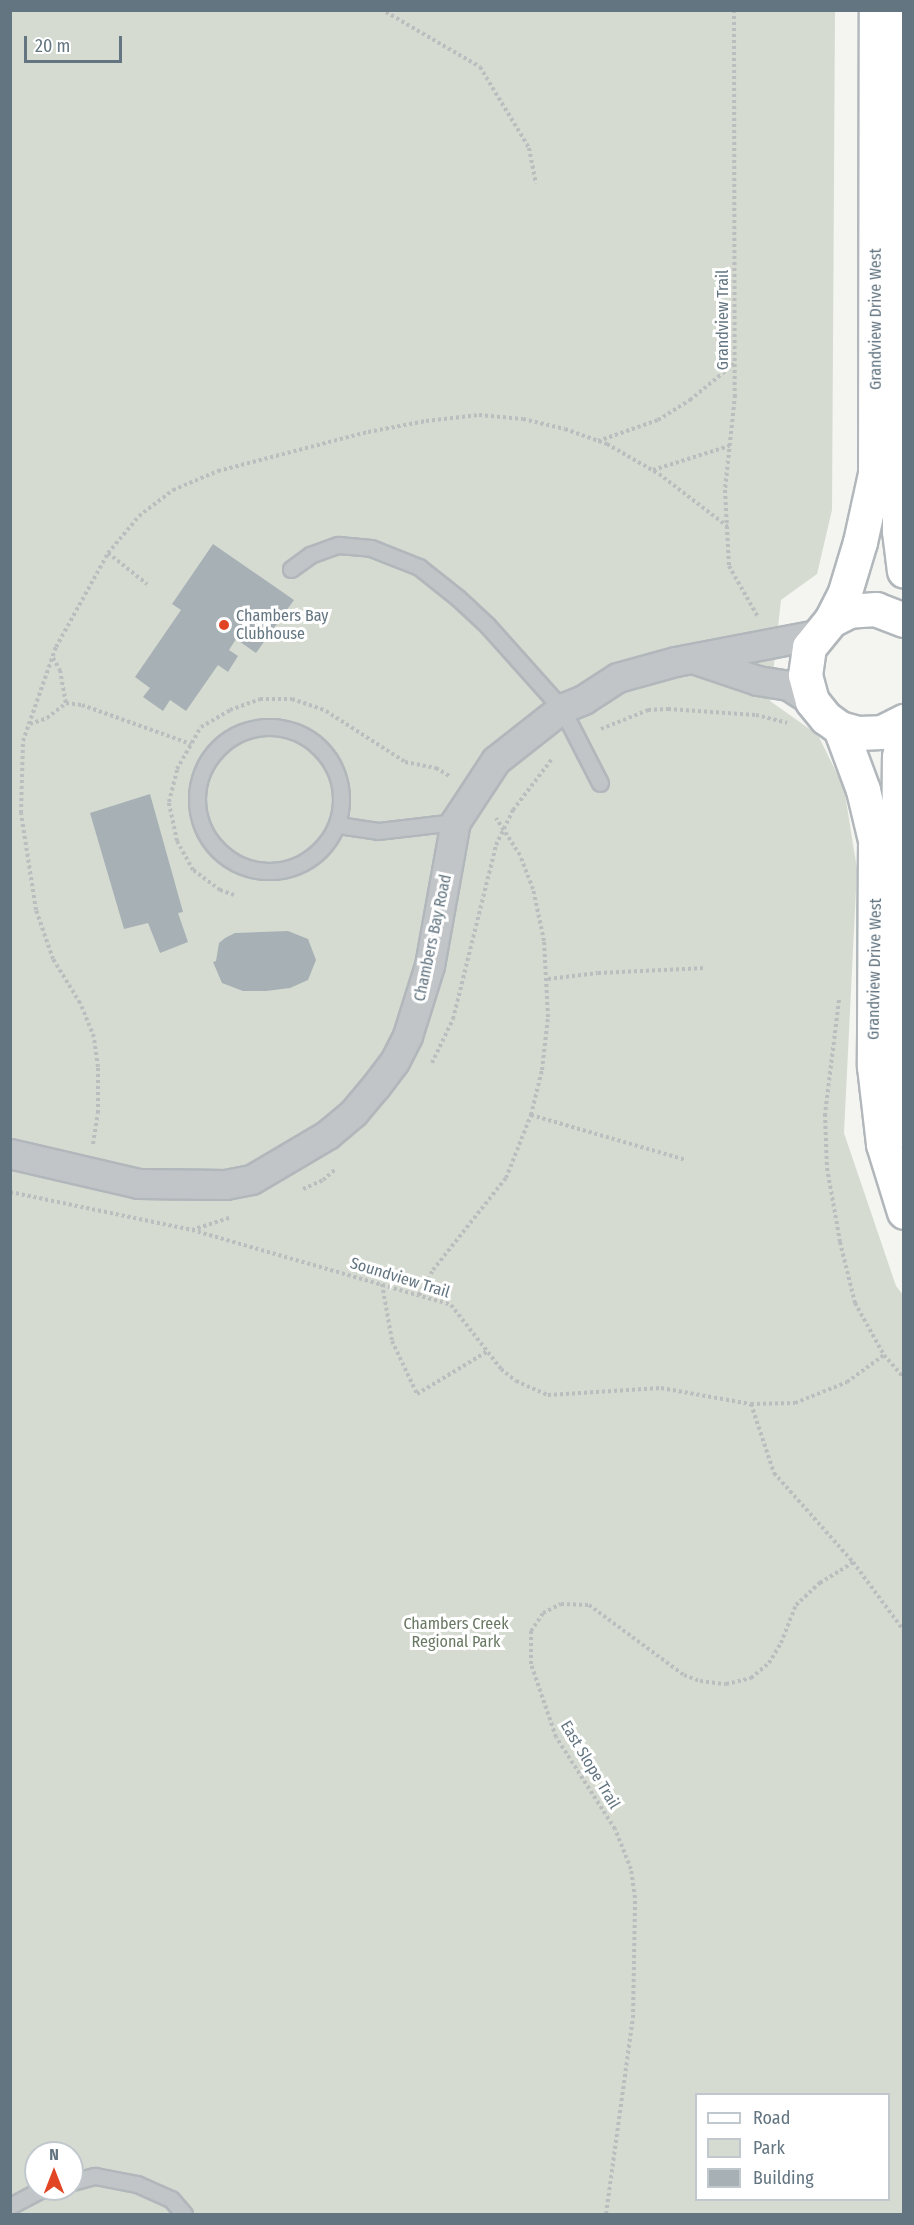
<!DOCTYPE html>
<style>
body{margin:0}
#map{position:relative;width:914px;height:2225px;overflow:hidden;background:#f4f4f0;font-family:"Fira Sans Condensed",sans-serif}
div>[style]{position:absolute}
.green>*{inset:0;background:#d5dbd1}
.building>*{inset:0;background:#a7b0b5}
.path>*{height:4px;margin-top:-2px;transform-origin:0;background:repeating-linear-gradient(90deg,#bbbdbf 0 3px,transparent 0 6px)}
.roads{filter:drop-shadow(2px 0 #b1b7bb) drop-shadow(-2px 0 #b1b7bb) drop-shadow(0 2px #b1b7bb) drop-shadow(0 -2px #b1b7bb)}
.lane>*{height:15px;margin:-7.5px;padding:0 7.5px;transform-origin:7.5px;border-radius:7.5px;background:#c1c5c8}
.lane>.ring{margin:-7.5px;padding:0;box-sizing:content-box;background:none;border:15px solid #c1c5c8;border-radius:50%}
.street>*{height:28px;margin:-14px;padding:0 14px;transform-origin:14px;border-radius:14px;background:#c1c5c8}
.secondary>*{height:33px;margin:-16.5px;padding:0 16.5px;transform-origin:16.5px;border-radius:16.5px;background:#fff}
.dots>*{width:16px;height:16px;translate:-50% -50%;box-sizing:border-box;border:3px solid #fff;border-radius:50%}
span{translate:-50% -50%;white-space:nowrap;text-align:center;line-height:1.15;-webkit-text-stroke:6px #fff;paint-order:stroke}
.street-label{font-size:16px;color:#637581}
.poi-label{font-size:16px;color:#637581}
.left{translate:0 -50%;text-align:left}
.park-label{font-size:16px;color:#687862}
.frame{position:absolute;inset:0;border:12px solid #637581;pointer-events:none}
.legend{position:absolute;left:695px;top:2093px;width:195px;height:108px;box-sizing:border-box;background:#fff;border:2px solid #c1c8cd;margin:0;padding:8px 10px;list-style:none;font-size:18px;color:#637581}
.legend li{display:flex;align-items:center;gap:12px;height:30px}
.legend b{width:30px;border:2px solid #c1c8cd}
.north{position:absolute;left:24px;top:2141px;width:60px;height:60px;box-sizing:border-box;background:#fff;border:2px solid #c1c8cd;border-radius:50%;rotate:0deg;font-size:16px;font-weight:700;line-height:24px;text-align:center;color:#637581}
.north::after{content:'';display:block;margin:auto;width:21px;height:27px;background:#e14524;clip-path:polygon(50% 0,100% 100%,50% 72%,0 100%)}
.scale{position:absolute;left:24px;top:36px;width:98px;height:27px;box-sizing:border-box;border:3px solid #637581;border-top:0;padding-left:8px;font-size:18px;line-height:21px;white-space:nowrap;color:#637581;-webkit-text-stroke:4px #fff;paint-order:stroke}
</style>
<div id="map">
<div class="green">
<i style="clip-path:polygon(evenodd,11px 11px,835px 11px,832px 510px,817px 574px,781px 600px,770px 701px,818px 735px,844px 788px,857px 869px,844px 1133px,896px 1286px,903px 1295px,903px 2214px,11px 2214px,11px 11px,696px 2094px,888px 2094px,888px 2200px,696px 2200px,696px 2094px,11px 11px,36px 2153px,72px 2153px,72px 2189px,36px 2189px,36px 2153px)"></i>
</div>
<div class="building">
<i style="clip-path:polygon(213px 544px,294px 600px,256px 653px,236px 639px,229px 650px,238px 656px,228px 672px,218px 665px,186px 711px,170px 700px,163px 711px,143px 697px,150px 688px,135px 677px,181px 610px,172px 604px)"></i>
<i style="clip-path:polygon(150px 794px,183px 912px,178px 913px,188px 942px,160px 953px,148px 923px,124px 929px,90px 813px)"></i>
<i style="clip-path:polygon(288px 931px,308px 939px,316px 960px,308px 980px,290px 988px,266px 991px,243px 991px,222px 983px,213px 962px,216px 961px,219px 943px,225px 938px,235px 933px)"></i>
</div>
<div class="path">
<i style="left:734px;top:10px;width:385px;rotate:89.9deg"></i>
<i style="left:735px;top:395px;width:96px;rotate:96deg"></i>
<i style="left:725px;top:490px;width:76px;rotate:87deg"></i>
<i style="left:729px;top:566px;width:59px;rotate:60.4deg"></i>
<i style="left:386px;top:12px;width:109px;rotate:30.3deg"></i>
<i style="left:480px;top:67px;width:95px;rotate:58.8deg"></i>
<i style="left:529px;top:148px;width:36px;rotate:79deg"></i>
<i style="left:598px;top:441px;width:64px;rotate:-19.3deg"></i>
<i style="left:658px;top:420px;width:38px;rotate:-32deg"></i>
<i style="left:690px;top:400px;width:58px;rotate:-39.4deg"></i>
<i style="left:653px;top:470px;width:80px;rotate:-17.5deg"></i>
<i style="left:108px;top:553px;width:50px;rotate:38.5deg"></i>
<i style="left:53px;top:658px;width:14px;rotate:60deg"></i>
<i style="left:60px;top:670px;width:34px;rotate:80deg"></i>
<i style="left:30px;top:724px;width:18px;rotate:-19deg"></i>
<i style="left:47px;top:718px;width:24px;rotate:-38deg"></i>
<i style="left:66px;top:703px;width:16px;rotate:7deg"></i>
<i style="left:82px;top:705px;width:116px;rotate:19.7deg"></i>
<i style="left:601px;top:729px;width:51px;rotate:-22deg"></i>
<i style="left:648px;top:710px;width:20px;rotate:-3deg"></i>
<i style="left:668px;top:709px;width:88px;rotate:3.9deg"></i>
<i style="left:756px;top:715px;width:32px;rotate:14deg"></i>
<i style="left:234px;top:895px;width:15px;rotate:-160deg"></i>
<i style="left:220px;top:890px;width:34px;rotate:-143deg"></i>
<i style="left:193px;top:870px;width:33px;rotate:-119deg"></i>
<i style="left:177px;top:841px;width:40px;rotate:-102deg"></i>
<i style="left:169px;top:802px;width:34px;rotate:-76deg"></i>
<i style="left:177px;top:769px;width:48px;rotate:-60.3deg"></i>
<i style="left:201px;top:727px;width:34px;rotate:-30deg"></i>
<i style="left:230px;top:710px;width:32px;rotate:-20deg"></i>
<i style="left:260px;top:699px;width:32px"></i>
<i style="left:292px;top:699px;width:36px;rotate:19deg"></i>
<i style="left:326px;top:711px;width:94px;rotate:32.8deg"></i>
<i style="left:405px;top:762px;width:32px;rotate:11deg"></i>
<i style="left:436px;top:768px;width:17px;rotate:31deg"></i>
<i style="left:548px;top:979px;width:50px;rotate:-6.8deg"></i>
<i style="left:598px;top:973px;width:108px;rotate:-2.7deg"></i>
<i style="left:839px;top:1000px;width:115px;rotate:97deg"></i>
<i style="left:825px;top:1114px;width:54px;rotate:87.9deg"></i>
<i style="left:827px;top:1168px;width:75px;rotate:80deg"></i>
<i style="left:840px;top:1242px;width:63px;rotate:76.2deg"></i>
<i style="left:855px;top:1303px;width:60px;rotate:60.9deg"></i>
<i style="left:884px;top:1355px;width:30px;rotate:49deg"></i>
<i style="left:432px;top:1063px;width:49px;rotate:-64.5deg"></i>
<i style="left:453px;top:1019px;width:179px;rotate:-76.1deg"></i>
<i style="left:496px;top:845px;width:39px;rotate:-64deg"></i>
<i style="left:513px;top:810px;width:64px;rotate:-52.6deg"></i>
<i style="left:531px;top:1115px;width:161px;rotate:16.2deg"></i>
<i style="left:93px;top:1144px;width:31px;rotate:-81deg"></i>
<i style="left:98px;top:1113px;width:46px;rotate:-90deg"></i>
<i style="left:98px;top:1067px;width:30px;rotate:-98deg"></i>
<i style="left:94px;top:1037px;width:37px;rotate:-112deg"></i>
<i style="left:80px;top:1003px;width:52px;rotate:-121.5deg"></i>
<i style="left:53px;top:959px;width:52px;rotate:-109.1deg"></i>
<i style="left:36px;top:910px;width:98px;rotate:-98.8deg"></i>
<i style="left:21px;top:813px;width:72px;rotate:-88.4deg"></i>
<i style="left:23px;top:741px;width:100px;rotate:-70.7deg"></i>
<i style="left:56px;top:647px;width:107px;rotate:-61deg"></i>
<i style="left:108px;top:553px;width:48px;rotate:-50deg"></i>
<i style="left:139px;top:516px;width:43px;rotate:-37.4deg"></i>
<i style="left:173px;top:490px;width:49px;rotate:-22.9deg"></i>
<i style="left:218px;top:471px;width:155px;rotate:-14.6deg"></i>
<i style="left:368px;top:432px;width:59px;rotate:-10.7deg"></i>
<i style="left:426px;top:421px;width:53px;rotate:-6.5deg"></i>
<i style="left:479px;top:415px;width:44px;rotate:5.2deg"></i>
<i style="left:523px;top:419px;width:43px;rotate:13.4deg"></i>
<i style="left:565px;top:429px;width:45px;rotate:19.7deg"></i>
<i style="left:607px;top:444px;width:60px;rotate:30deg"></i>
<i style="left:659px;top:474px;width:86px;rotate:37.4deg"></i>
<i style="left:303px;top:1189px;width:22px;rotate:-24deg"></i>
<i style="left:323px;top:1180px;width:18px;rotate:-41deg"></i>
<i style="left:10px;top:1192px;width:186px;rotate:11.8deg"></i>
<i style="left:192px;top:1230px;width:270px;rotate:16.1deg"></i>
<i style="left:451px;top:1305px;width:81px;rotate:52deg"></i>
<i style="left:501px;top:1369px;width:19px;rotate:39deg"></i>
<i style="left:516px;top:1381px;width:35px;rotate:24deg"></i>
<i style="left:548px;top:1395px;width:113px;rotate:-3.5deg"></i>
<i style="left:661px;top:1388px;width:91px;rotate:10.1deg"></i>
<i style="left:751px;top:1404px;width:44px;rotate:-1.3deg"></i>
<i style="left:795px;top:1403px;width:56px;rotate:-22deg"></i>
<i style="left:847px;top:1382px;width:46px;rotate:-36.1deg"></i>
<i style="left:192px;top:1230px;width:39px;rotate:-18deg"></i>
<i style="left:382px;top:1284px;width:58px;rotate:80deg"></i>
<i style="left:392px;top:1341px;width:59px;rotate:64.7deg"></i>
<i style="left:417px;top:1394px;width:83px;rotate:-31.2deg"></i>
<i style="left:419px;top:1295px;width:29px;rotate:-61deg"></i>
<i style="left:433px;top:1270px;width:117px;rotate:-51.6deg"></i>
<i style="left:506px;top:1178px;width:68px;rotate:-68.4deg"></i>
<i style="left:531px;top:1115px;width:46px;rotate:-76.3deg"></i>
<i style="left:542px;top:1070px;width:53px;rotate:-83.5deg"></i>
<i style="left:548px;top:1017px;width:76px;rotate:-93deg"></i>
<i style="left:544px;top:941px;width:53px;rotate:-101.9deg"></i>
<i style="left:533px;top:889px;width:36px;rotate:-111deg"></i>
<i style="left:520px;top:855px;width:44px;rotate:-123deg"></i>
<i style="left:751px;top:1404px;width:73px;rotate:71.6deg"></i>
<i style="left:774px;top:1473px;width:119px;rotate:48.4deg"></i>
<i style="left:853px;top:1562px;width:86px;rotate:53.5deg"></i>
<i style="left:606px;top:2214px;width:198px;rotate:-82.2deg"></i>
<i style="left:633px;top:2018px;width:120px;rotate:-89deg"></i>
<i style="left:635px;top:1898px;width:29px;rotate:-98deg"></i>
<i style="left:631px;top:1869px;width:43px;rotate:-111.8deg"></i>
<i style="left:615px;top:1829px;width:109px;rotate:-122.7deg"></i>
<i style="left:556px;top:1737px;width:77px;rotate:-108.9deg"></i>
<i style="left:531px;top:1664px;width:33px;rotate:-90deg"></i>
<i style="left:531px;top:1631px;width:22px;rotate:-56deg"></i>
<i style="left:543px;top:1613px;width:20px;rotate:-27deg"></i>
<i style="left:561px;top:1604px;width:28px;rotate:2deg"></i>
<i style="left:589px;top:1605px;width:118px;rotate:36.4deg"></i>
<i style="left:684px;top:1675px;width:17px;rotate:21deg"></i>
<i style="left:700px;top:1681px;width:26px;rotate:7deg"></i>
<i style="left:726px;top:1684px;width:26px;rotate:-13deg"></i>
<i style="left:751px;top:1678px;width:23px;rotate:-40deg"></i>
<i style="left:769px;top:1663px;width:23px;rotate:-59deg"></i>
<i style="left:781px;top:1643px;width:41px;rotate:-68.5deg"></i>
<i style="left:796px;top:1605px;width:33px;rotate:-43deg"></i>
<i style="left:820px;top:1583px;width:39px;rotate:-32deg"></i>
</div>
<div class="roads">
<div class="lane">
<i style="left:291px;top:569px;width:24px;rotate:-36deg"></i>
<i style="left:310px;top:555px;width:30px;rotate:-20deg"></i>
<i style="left:338px;top:545px;width:33px;rotate:5deg"></i>
<i style="left:371px;top:548px;width:52px;rotate:21.6deg"></i>
<i style="left:419px;top:567px;width:50px;rotate:38.5deg"></i>
<i style="left:458px;top:598px;width:40px;rotate:43deg"></i>
<i style="left:487px;top:625px;width:113px;rotate:48.2deg"></i>
<i style="left:562px;top:709px;width:83px;rotate:62.8deg"></i>
<i class="ring" style="left:197px;top:727px;width:129px;height:129px"></i>
<i style="left:338px;top:825px;width:40px;rotate:8.5deg"></i>
<i style="left:378px;top:831px;width:79px;rotate:-6.6deg"></i>
<i style="left:72px;top:2182px;width:24px;rotate:-15deg"></i>
<i style="left:95px;top:2176px;width:43px;rotate:10.8deg"></i>
<i style="left:137px;top:2184px;width:37px;rotate:24deg"></i>
<i style="left:171px;top:2199px;width:20px;rotate:49deg"></i>
<i style="left:10px;top:2206px;width:36px;rotate:-28deg"></i>
</div>
<div class="street">
<i style="left:696px;top:660px;width:65px;rotate:18.7deg"></i>
<i style="left:758px;top:681px;width:31px;rotate:9deg"></i>
<i style="left:789px;top:686px;width:27px;rotate:33deg"></i>
<i style="left:10px;top:1154px;width:132px;rotate:13.1deg"></i>
<i style="left:139px;top:1184px;width:87px;rotate:0.7deg"></i>
<i style="left:226px;top:1185px;width:26px;rotate:-11deg"></i>
<i style="left:252px;top:1180px;width:88px;rotate:-30.6deg"></i>
<i style="left:328px;top:1135px;width:34px;rotate:-40deg"></i>
<i style="left:354px;top:1113px;width:34px;rotate:-50deg"></i>
<i style="left:376px;top:1087px;width:31px;rotate:-53deg"></i>
<i style="left:395px;top:1062px;width:29px;rotate:-63deg"></i>
<i style="left:408px;top:1036px;width:73px;rotate:-72.6deg"></i>
<i style="left:430px;top:966px;width:146px;rotate:-79.8deg"></i>
<i style="left:456px;top:822px;width:73px;rotate:-56.7deg"></i>
<i style="left:496px;top:761px;width:84px;rotate:-38.2deg"></i>
<i style="left:562px;top:709px;width:24px;rotate:-22deg"></i>
<i style="left:584px;top:700px;width:40px;rotate:-32.9deg"></i>
<i style="left:618px;top:678px;width:60px;rotate:-15.4deg"></i>
<i style="left:676px;top:662px;width:145px;rotate:-10.8deg"></i>
</div>
<div class="secondary">
<i style="left:900px;top:10px;width:521px;rotate:90.11deg"></i>
<i style="left:899px;top:531px;width:40px;rotate:82.9deg"></i>
<i style="left:831px;top:620px;width:28px;rotate:-63deg"></i>
<i style="left:844px;top:595px;width:55px;rotate:-73.2deg"></i>
<i style="left:860px;top:542px;width:70px;rotate:-77.6deg"></i>
<i style="left:875px;top:474px;width:464px;rotate:-89.9deg"></i>
<i style="left:904px;top:620px;width:30px;rotate:-159deg"></i>
<i style="left:876px;top:609px;width:27px;rotate:176deg"></i>
<i style="left:849px;top:611px;width:20px;rotate:153deg"></i>
<i style="left:831px;top:620px;width:35px;rotate:129deg"></i>
<i style="left:809px;top:647px;width:28px;rotate:98deg"></i>
<i style="left:805px;top:675px;width:27px;rotate:75deg"></i>
<i style="left:812px;top:701px;width:22px;rotate:51deg"></i>
<i style="left:826px;top:718px;width:17px;rotate:36deg"></i>
<i style="left:840px;top:728px;width:18px;rotate:16deg"></i>
<i style="left:857px;top:733px;width:25px;rotate:-2deg"></i>
<i style="left:882px;top:732px;width:25px;rotate:-27deg"></i>
<i style="left:840px;top:728px;width:66px;rotate:69.6deg"></i>
<i style="left:863px;top:790px;width:51px;rotate:76.5deg"></i>
<i style="left:875px;top:840px;width:226px;rotate:90.3deg"></i>
<i style="left:874px;top:1066px;width:79px;rotate:83.4deg"></i>
<i style="left:883px;top:1144px;width:71px;rotate:72.8deg"></i>
<i style="left:903px;top:1130px;width:64px;rotate:-94.5deg"></i>
<i style="left:898px;top:1066px;width:175px;rotate:-90deg"></i>
<i style="left:898px;top:891px;width:134px;rotate:-89.6deg"></i>
<i style="left:899px;top:757px;width:26px;rotate:-79deg"></i>
</div>
</div>
<div class="dots">
<i style="left:224px;top:625px;background:#e14524"></i>
</div>
<div class="street-label">
<span style="left:876px;top:319px;rotate:-90deg">Grandview Drive West</span>
<span style="left:723px;top:320px;rotate:-90deg">Grandview Trail</span>
<span style="left:433px;top:938px;rotate:-78deg">Chambers Bay Road</span>
<span style="left:875px;top:969px;rotate:-89deg">Grandview Drive West</span>
<span style="left:400px;top:1278px;rotate:17deg">Soundview Trail</span>
<span style="left:590px;top:1765px;rotate:59deg">East Slope Trail</span>
</div>
<div class="poi-label">
<span class="left" style="left:236px;top:625px">Chambers Bay<br>Clubhouse</span>
</div>
<div class="park-label">
<span style="left:456px;top:1633px">Chambers Creek<br>Regional Park</span>
</div>
<div class="frame"></div>
<ul class="legend">
<li><b style="height:8px;background:#fff"></b>Road</li>
<li><b style="height:16px;background:#d5dbd1"></b>Park</li>
<li><b style="height:16px;background:#a7b0b5"></b>Building</li>
</ul>
<div class="north">N</div>
<div class="scale">20 m</div>
</div>
